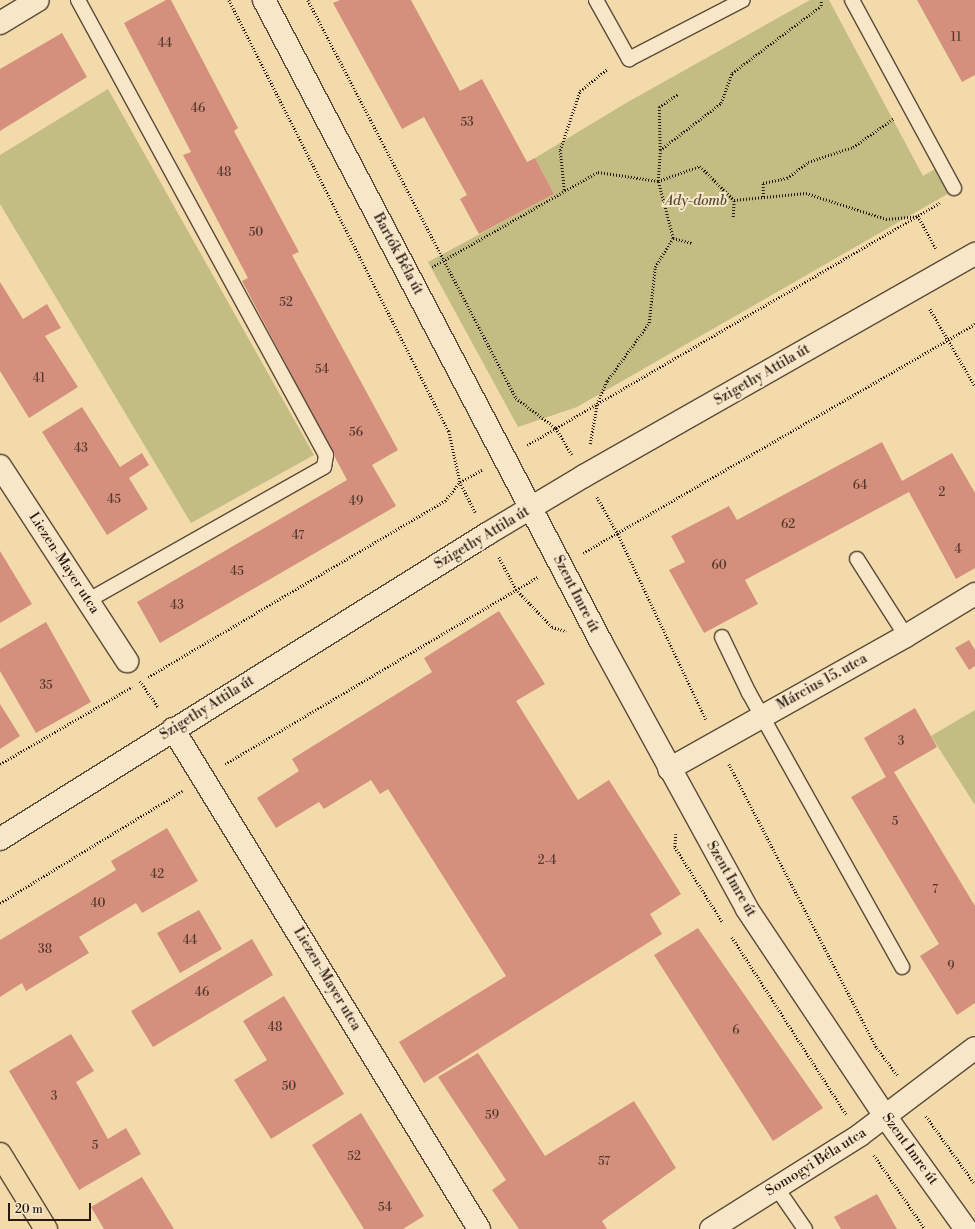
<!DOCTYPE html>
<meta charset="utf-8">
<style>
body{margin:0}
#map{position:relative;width:975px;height:1229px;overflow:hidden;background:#f3daaa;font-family:"Libre Bodoni",serif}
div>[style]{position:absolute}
.green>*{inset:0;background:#c3bd83}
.building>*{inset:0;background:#d5907d}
.path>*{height:2.5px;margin-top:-1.25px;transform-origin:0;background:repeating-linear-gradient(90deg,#281a13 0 1px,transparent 0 3px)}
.roads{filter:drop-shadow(1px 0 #5b4a39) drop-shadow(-1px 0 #5b4a39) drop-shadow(0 1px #5b4a39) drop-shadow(0 -1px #5b4a39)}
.service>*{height:14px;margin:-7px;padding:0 7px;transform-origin:7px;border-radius:7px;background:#f7e7c8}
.minor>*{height:22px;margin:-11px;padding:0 11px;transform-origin:11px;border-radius:11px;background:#f7e7c8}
.tertiary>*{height:22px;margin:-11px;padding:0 11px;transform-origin:11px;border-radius:11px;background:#f7e7c8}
.primary>*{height:22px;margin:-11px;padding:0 11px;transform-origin:11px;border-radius:11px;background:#f3daaa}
span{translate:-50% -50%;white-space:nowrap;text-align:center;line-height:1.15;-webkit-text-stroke:4px #f7e7c8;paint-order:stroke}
.number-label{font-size:12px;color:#53382e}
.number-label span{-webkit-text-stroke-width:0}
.park-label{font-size:14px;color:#564b35;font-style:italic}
.street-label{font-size:14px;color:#281a13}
.scale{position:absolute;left:8px;top:1203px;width:83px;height:18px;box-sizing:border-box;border:2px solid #281a13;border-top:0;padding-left:5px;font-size:12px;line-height:14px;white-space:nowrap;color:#281a13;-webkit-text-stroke:3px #f7e7c8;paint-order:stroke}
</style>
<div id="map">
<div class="green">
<i style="clip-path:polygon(810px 0,829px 0,923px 176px,942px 165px,951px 192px,577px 407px,518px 427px,428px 262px,554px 194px,535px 158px,626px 103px)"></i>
<i style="clip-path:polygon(108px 89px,314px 455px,191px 523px,0 204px,0 155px)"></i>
<i style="clip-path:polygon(975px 710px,975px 805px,931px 736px)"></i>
</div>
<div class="building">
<i style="clip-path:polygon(166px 0,171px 0,238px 128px,234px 131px,299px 252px,292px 255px,398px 450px,372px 465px,396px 506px,160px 643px,137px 602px,347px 480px,242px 281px,248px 278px,183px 155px,191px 152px,124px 23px)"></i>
<i style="clip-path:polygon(340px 0,411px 0,460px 91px,482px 79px,527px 162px,535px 158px,554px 194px,479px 234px,460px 199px,467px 195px,424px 117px,402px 129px,333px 3px)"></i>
<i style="clip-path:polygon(917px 0,975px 0,975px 75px,962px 82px)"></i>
<i style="clip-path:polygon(62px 33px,87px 77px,0 131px,0 69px)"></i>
<i style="clip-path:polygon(0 282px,23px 319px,47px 304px,61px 328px,45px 336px,78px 387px,29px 418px,0 371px)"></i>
<i style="clip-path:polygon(82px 407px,120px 467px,142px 453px,149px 465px,129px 478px,148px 509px,107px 535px,42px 432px)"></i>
<i style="clip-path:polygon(882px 442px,902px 481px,952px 453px,975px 493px,975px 568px,956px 579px,909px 492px,745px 580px,758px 604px,704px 633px,669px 570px,685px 562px,671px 536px,729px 506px,737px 520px)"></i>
<i style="clip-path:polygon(0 551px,32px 604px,0 623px)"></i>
<i style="clip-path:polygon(499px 611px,545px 684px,516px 701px,578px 800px,609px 780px,681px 894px,650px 914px,662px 934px,424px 1083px,399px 1042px,506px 976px,388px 789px,380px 794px,371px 780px,324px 809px,319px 802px,276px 828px,257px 798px,299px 771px,292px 759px,432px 672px,424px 658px)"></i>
<i style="clip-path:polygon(46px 622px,91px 702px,36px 733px,0 671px,0 649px)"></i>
<i style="clip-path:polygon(969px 640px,975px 650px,975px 666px,969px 670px,955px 648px)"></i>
<i style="clip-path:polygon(0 704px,20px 736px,0 749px)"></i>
<i style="clip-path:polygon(915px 708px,937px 747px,894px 772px,975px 906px,975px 1003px,957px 1015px,920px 956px,939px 944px,851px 797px,886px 777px,864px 738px)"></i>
<i style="clip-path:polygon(167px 828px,198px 881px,142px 913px,136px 903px,79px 937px,89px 953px,26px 991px,22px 983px,0 997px,0 940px,116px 870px,111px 861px)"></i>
<i style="clip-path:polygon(199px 910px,222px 949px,180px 973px,157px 933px)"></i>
<i style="clip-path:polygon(698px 928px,823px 1108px,773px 1141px,654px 955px)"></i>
<i style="clip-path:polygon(252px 939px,273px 975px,153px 1047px,131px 1011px)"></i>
<i style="clip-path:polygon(284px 996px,344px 1094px,271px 1139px,234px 1080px,267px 1060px,243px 1021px)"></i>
<i style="clip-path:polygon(71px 1034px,94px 1071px,76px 1082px,108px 1139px,126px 1128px,141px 1154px,79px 1190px,9px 1071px)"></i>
<i style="clip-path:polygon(478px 1053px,545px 1156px,634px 1101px,676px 1168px,602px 1221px,607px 1229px,519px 1229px,492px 1190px,506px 1180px,438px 1077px)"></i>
<i style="clip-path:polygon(361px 1113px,424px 1216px,403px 1229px,364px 1229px,312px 1145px)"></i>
<i style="clip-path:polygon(142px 1177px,174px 1229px,104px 1229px,91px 1207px)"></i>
<i style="clip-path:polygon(877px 1194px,897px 1229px,841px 1229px,834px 1217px)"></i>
</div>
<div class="path">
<i style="left:229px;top:0;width:484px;rotate:63deg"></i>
<i style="left:449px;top:431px;width:52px;rotate:77.8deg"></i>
<i style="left:460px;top:482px;width:34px;rotate:63deg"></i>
<i style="left:308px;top:0;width:449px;rotate:62.4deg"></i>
<i style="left:516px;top:398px;width:50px;rotate:36.9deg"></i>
<i style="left:556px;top:428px;width:445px;rotate:-30.4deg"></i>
<i style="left:660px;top:150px;width:43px;rotate:-91.3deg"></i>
<i style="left:659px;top:107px;width:23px;rotate:-34deg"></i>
<i style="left:564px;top:190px;width:40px;rotate:-95.7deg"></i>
<i style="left:560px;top:150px;width:62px;rotate:-71.3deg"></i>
<i style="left:580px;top:91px;width:36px;rotate:-39deg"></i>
<i style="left:763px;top:197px;width:14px;rotate:-90deg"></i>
<i style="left:763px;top:183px;width:25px;rotate:-12deg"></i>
<i style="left:787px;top:178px;width:26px;rotate:-37deg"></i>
<i style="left:808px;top:162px;width:47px;rotate:-18.4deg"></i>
<i style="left:853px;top:147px;width:49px;rotate:-35deg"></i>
<i style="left:733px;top:217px;width:17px;rotate:-87deg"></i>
<i style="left:673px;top:238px;width:20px;rotate:15deg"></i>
<i style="left:432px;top:267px;width:191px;rotate:-29.8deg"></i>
<i style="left:598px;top:172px;width:61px;rotate:8.5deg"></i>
<i style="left:658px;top:181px;width:45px;rotate:-19.7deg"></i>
<i style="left:700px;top:166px;width:48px;rotate:45deg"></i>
<i style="left:734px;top:200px;width:72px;rotate:-5.6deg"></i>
<i style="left:806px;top:193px;width:84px;rotate:18deg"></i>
<i style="left:886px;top:219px;width:32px;rotate:-5deg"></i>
<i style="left:918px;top:216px;width:37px;rotate:61deg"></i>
<i style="left:930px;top:309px;width:89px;rotate:59.7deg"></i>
<i style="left:590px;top:444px;width:41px;rotate:-80.1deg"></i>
<i style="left:597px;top:404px;width:25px;rotate:-67deg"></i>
<i style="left:607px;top:381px;width:72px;rotate:-54.1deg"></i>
<i style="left:649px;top:323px;width:56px;rotate:-83.9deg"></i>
<i style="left:655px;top:267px;width:34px;rotate:-58deg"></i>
<i style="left:673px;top:238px;width:59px;rotate:-104.7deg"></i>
<i style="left:658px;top:181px;width:31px;rotate:-86deg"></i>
<i style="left:660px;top:150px;width:77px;rotate:-37.6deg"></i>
<i style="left:721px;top:103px;width:32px;rotate:-70deg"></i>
<i style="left:732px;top:73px;width:111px;rotate:-37deg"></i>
<i style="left:821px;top:6px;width:6px;rotate:-90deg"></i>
<i style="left:527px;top:445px;width:34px;rotate:-30deg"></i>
<i style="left:556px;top:428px;width:31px;rotate:59deg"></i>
<i style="left:597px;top:497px;width:43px;rotate:60.4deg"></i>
<i style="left:618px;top:534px;width:205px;rotate:64.6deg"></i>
<i style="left:583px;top:553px;width:454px;rotate:-30.3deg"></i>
<i style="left:499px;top:557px;width:36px;rotate:62deg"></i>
<i style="left:516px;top:589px;width:52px;rotate:46.5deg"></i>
<i style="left:552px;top:627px;width:15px;rotate:16deg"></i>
<i style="left:148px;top:677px;width:345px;rotate:-30.7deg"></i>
<i style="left:445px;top:501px;width:24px;rotate:-52deg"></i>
<i style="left:460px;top:482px;width:25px;rotate:-29deg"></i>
<i style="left:140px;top:681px;width:33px;rotate:55deg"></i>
<i style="left:0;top:764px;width:153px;rotate:-30.3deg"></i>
<i style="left:225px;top:764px;width:365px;rotate:-30.9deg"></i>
<i style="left:729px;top:764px;width:320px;rotate:62.5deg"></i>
<i style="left:877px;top:1048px;width:35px;rotate:53deg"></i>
<i style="left:676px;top:834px;width:13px;rotate:94deg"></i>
<i style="left:675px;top:847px;width:88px;rotate:57.6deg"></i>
<i style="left:0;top:903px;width:214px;rotate:-31.6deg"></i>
<i style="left:732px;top:937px;width:211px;rotate:57.2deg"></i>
<i style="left:926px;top:1116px;width:84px;rotate:54.2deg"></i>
<i style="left:874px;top:1155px;width:90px;rotate:55.4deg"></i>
</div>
<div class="roads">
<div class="service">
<i style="left:78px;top:0;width:518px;rotate:61.41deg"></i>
<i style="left:326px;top:455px;width:12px;rotate:99deg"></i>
<i style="left:324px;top:467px;width:270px;rotate:150.5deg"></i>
<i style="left:596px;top:0;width:68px;rotate:60.8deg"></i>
<i style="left:629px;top:59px;width:128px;rotate:-27.4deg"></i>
<i style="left:852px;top:0;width:214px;rotate:61.5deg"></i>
<i style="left:857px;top:559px;width:91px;rotate:57.5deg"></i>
<i style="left:722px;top:637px;width:62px;rotate:64.3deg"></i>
<i style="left:749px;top:693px;width:314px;rotate:60.8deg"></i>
<i style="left:776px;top:1187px;width:51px;rotate:55.4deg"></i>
</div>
<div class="minor">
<i style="left:264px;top:0;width:725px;rotate:62.3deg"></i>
<i style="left:601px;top:642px;width:304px;rotate:61.3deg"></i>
<i style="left:747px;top:909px;width:249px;rotate:56.3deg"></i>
<i style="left:885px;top:1116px;width:139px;rotate:54.4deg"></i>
<i style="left:0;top:23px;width:44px;rotate:-31.2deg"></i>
<i style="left:0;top:466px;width:233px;rotate:56.9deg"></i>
<i style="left:173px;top:729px;width:586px;rotate:58.53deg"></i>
<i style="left:669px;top:769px;width:272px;rotate:-29.3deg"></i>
<i style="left:906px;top:636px;width:81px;rotate:-31.3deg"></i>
<i style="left:711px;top:1229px;width:176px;rotate:-32.2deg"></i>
<i style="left:860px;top:1135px;width:144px;rotate:-37.1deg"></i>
</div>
<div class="tertiary">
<i style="left:0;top:839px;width:575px;rotate:-32.06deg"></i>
<i style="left:487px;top:534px;width:113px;rotate:-30.9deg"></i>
<i style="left:584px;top:476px;width:450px;rotate:-29.6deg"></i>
</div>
<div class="primary">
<i style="left:0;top:1154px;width:88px;rotate:58.5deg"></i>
</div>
</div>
<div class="number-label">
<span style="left:956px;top:38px">11</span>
<span style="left:165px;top:44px">44</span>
<span style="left:198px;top:109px">46</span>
<span style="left:467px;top:123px">53</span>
<span style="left:224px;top:173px">48</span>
<span style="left:256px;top:233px">50</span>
<span style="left:286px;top:303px">52</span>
<span style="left:322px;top:370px">54</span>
<span style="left:39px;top:379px">41</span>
<span style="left:356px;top:433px">56</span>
<span style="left:81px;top:449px">43</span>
<span style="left:860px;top:486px">64</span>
<span style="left:942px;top:493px">2</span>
<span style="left:114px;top:500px">45</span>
<span style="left:356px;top:502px">49</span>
<span style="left:788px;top:525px">62</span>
<span style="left:298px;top:536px">47</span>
<span style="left:958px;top:550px">4</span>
<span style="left:719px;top:566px">60</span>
<span style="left:237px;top:572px">45</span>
<span style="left:177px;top:606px">43</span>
<span style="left:46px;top:686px">35</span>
<span style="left:901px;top:742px">3</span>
<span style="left:895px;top:822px">5</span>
<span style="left:547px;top:861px">2-4</span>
<span style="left:157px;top:875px">42</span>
<span style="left:935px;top:890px">7</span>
<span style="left:98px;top:904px">40</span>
<span style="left:190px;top:941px">44</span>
<span style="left:45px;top:950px">38</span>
<span style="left:951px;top:967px">9</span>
<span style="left:202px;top:993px">46</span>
<span style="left:275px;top:1028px">48</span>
<span style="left:736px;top:1031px">6</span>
<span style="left:289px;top:1087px">50</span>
<span style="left:54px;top:1097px">3</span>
<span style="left:492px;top:1116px">59</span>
<span style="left:95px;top:1146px">5</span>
<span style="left:354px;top:1157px">52</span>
<span style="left:604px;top:1162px">57</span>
<span style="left:385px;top:1208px">54</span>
</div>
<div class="park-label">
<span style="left:696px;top:201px">Ady-domb</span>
</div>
<div class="street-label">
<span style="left:398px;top:254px;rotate:62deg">Bartók Béla út</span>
<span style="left:762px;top:375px;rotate:-30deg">Szigethy Attila út</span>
<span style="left:482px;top:538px;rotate:-31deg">Szigethy Attila út</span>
<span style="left:64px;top:563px;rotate:57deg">Liezen-Mayer utca</span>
<span style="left:576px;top:594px;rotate:63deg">Szent Imre út</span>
<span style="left:822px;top:682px;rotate:-29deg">Március 15. utca</span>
<span style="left:207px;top:708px;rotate:-32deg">Szigethy Attila út</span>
<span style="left:731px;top:879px;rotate:60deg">Szent Imre út</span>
<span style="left:327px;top:979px;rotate:59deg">Liezen-Mayer utca</span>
<span style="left:910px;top:1149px;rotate:54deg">Szent Imre út</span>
<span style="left:816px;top:1162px;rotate:-32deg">Somogyi Béla utca</span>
</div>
<div class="scale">20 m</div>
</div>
